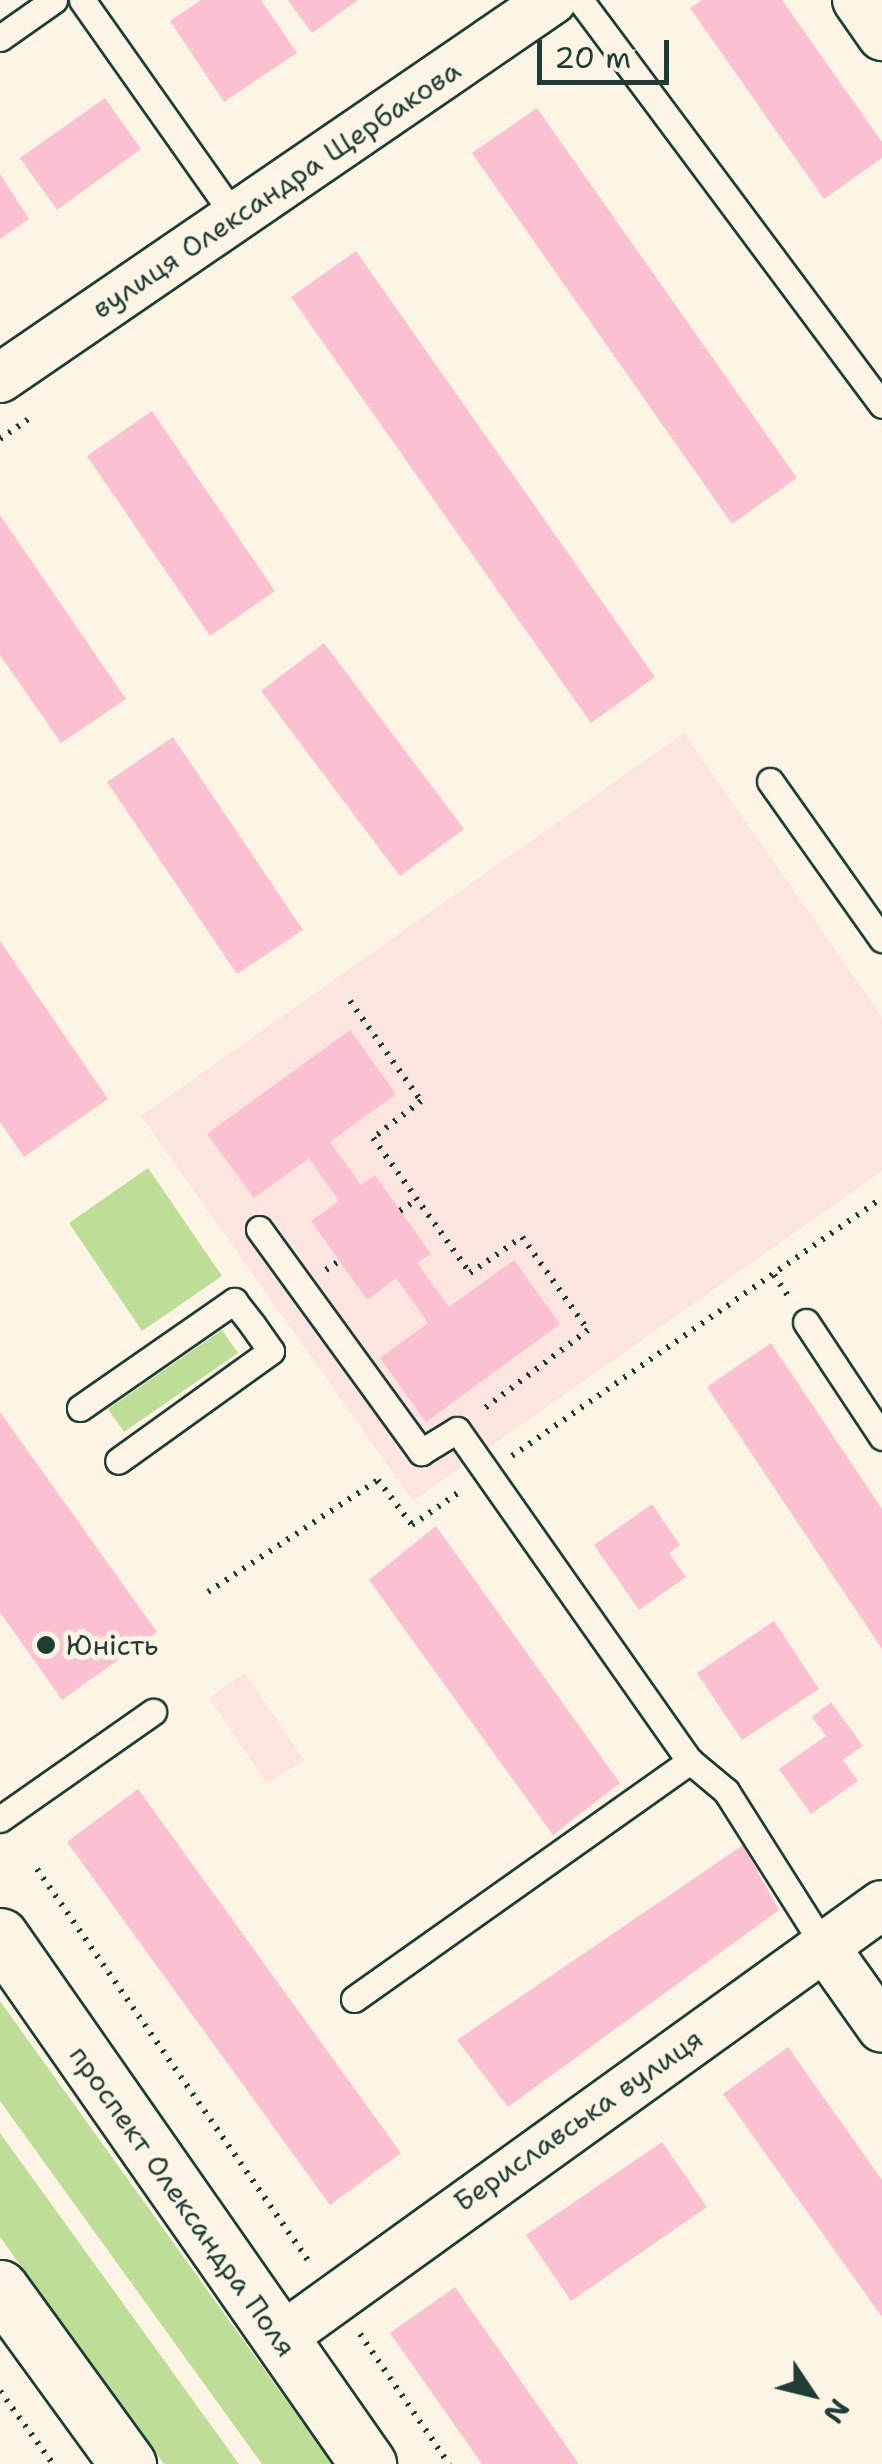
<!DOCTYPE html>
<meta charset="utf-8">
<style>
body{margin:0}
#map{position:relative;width:882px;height:2464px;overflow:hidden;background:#fcf5e5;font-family:"Shantell Sans",sans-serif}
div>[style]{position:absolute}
.built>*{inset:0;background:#fce5df}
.green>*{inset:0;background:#bede97}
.building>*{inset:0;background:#fbc1d1}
.path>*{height:6px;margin-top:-3px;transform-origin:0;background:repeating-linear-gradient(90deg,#1f3d34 0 2.5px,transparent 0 10.5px)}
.roads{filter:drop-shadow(2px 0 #1f3d34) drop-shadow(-2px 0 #1f3d34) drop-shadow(0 2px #1f3d34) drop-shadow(0 -2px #1f3d34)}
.lane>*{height:25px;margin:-12.5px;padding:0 12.5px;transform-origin:12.5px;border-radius:12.5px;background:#fcf5e5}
.street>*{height:48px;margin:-24px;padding:0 24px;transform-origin:24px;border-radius:24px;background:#fcf5e5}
.primary>*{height:55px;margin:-27.5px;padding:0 27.5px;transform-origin:27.5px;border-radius:27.5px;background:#fcf5e5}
.dots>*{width:28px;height:28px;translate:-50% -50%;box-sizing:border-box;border:5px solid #fcf5e5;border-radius:50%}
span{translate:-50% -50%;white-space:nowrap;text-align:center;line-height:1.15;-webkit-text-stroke:10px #fcf5e5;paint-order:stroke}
.street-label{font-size:28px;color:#1f3d34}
.poi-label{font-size:28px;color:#1f3d34}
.left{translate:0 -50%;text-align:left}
.north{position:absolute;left:762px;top:2344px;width:100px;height:100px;-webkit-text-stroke:8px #fcf5e5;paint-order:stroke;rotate:125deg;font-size:28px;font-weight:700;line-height:40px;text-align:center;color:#1f3d34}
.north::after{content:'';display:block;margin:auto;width:35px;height:45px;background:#1f3d34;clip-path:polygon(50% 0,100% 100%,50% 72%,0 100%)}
.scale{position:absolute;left:537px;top:40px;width:132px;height:45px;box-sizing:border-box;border:5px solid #1f3d34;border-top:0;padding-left:12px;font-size:30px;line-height:35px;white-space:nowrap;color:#1f3d34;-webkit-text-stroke:8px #fcf5e5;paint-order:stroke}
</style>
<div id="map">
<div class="built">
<i style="clip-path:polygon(684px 733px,882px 1017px,882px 1171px,413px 1501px,141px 1116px)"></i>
<i style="clip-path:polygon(245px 1673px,304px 1760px,267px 1784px,209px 1698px)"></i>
</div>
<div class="green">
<i style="clip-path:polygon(148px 1168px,222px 1276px,142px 1331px,69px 1223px)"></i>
<i style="clip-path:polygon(222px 1330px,238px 1353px,124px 1432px,108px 1409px)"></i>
<i style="clip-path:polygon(0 2001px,332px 2464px,262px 2464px,0 2101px)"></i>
<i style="clip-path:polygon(0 2133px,239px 2464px,164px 2464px,0 2237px)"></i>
</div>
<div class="building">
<i style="clip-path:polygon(201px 0,261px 0,297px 53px,224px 102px,170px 21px)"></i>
<i style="clip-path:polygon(288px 0,358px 0,312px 33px)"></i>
<i style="clip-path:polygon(702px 0,782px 0,882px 142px,882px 158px,824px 199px,690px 8px)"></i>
<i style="clip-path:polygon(105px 98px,141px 149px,57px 210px,20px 158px)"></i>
<i style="clip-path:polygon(537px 108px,797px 478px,732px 524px,472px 153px)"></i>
<i style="clip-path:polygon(0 174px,29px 219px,0 239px)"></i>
<i style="clip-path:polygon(356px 251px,655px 677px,591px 723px,291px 297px)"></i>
<i style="clip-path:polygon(152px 411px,275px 591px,210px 636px,87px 456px)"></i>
<i style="clip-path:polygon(0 515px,126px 699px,61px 743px,0 655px)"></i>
<i style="clip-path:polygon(324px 643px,464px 829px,400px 876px,261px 691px)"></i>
<i style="clip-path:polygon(173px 737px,303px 930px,237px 974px,107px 782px)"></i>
<i style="clip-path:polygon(0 941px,108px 1099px,24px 1157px,0 1122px)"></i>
<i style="clip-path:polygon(350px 1030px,396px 1094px,330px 1142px,361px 1185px,375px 1175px,431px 1254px,417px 1263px,449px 1307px,514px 1260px,560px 1324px,426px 1422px,380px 1358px,428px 1323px,396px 1278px,367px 1300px,311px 1221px,339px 1201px,309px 1158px,254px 1198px,207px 1134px)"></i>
<i style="clip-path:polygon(771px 1343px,882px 1509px,882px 1649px,707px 1387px)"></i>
<i style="clip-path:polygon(0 1412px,157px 1632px,62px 1700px,0 1612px)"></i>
<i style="clip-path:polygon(652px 1504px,680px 1545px,669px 1553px,686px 1577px,639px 1610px,594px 1545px)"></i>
<i style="clip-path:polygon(436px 1526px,620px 1783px,553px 1835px,369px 1580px)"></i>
<i style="clip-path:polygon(774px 1621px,819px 1689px,742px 1740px,697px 1673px)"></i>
<i style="clip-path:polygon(831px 1702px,863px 1746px,843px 1760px,858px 1781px,811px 1814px,779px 1769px,826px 1736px,812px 1717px)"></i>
<i style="clip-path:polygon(138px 1789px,401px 2153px,330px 2205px,67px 1842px)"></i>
<i style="clip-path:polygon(743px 1845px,779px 1910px,508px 2107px,457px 2040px)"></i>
<i style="clip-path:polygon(788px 2047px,882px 2180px,882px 2317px,723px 2094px)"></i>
<i style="clip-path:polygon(662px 2142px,707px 2207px,571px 2301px,526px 2235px)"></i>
<i style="clip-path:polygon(455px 2287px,579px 2464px,482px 2464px,390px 2333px)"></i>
</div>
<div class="path">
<i style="left:0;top:439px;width:39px;rotate:-35deg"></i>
<i style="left:350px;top:1001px;width:123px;rotate:54.6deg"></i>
<i style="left:421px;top:1101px;width:61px;rotate:142.4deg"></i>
<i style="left:373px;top:1138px;width:166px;rotate:54.3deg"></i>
<i style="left:470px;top:1273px;width:63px;rotate:-34.7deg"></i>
<i style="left:522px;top:1237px;width:114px;rotate:54.6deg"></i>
<i style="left:588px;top:1330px;width:134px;rotate:142.9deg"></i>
<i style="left:400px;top:1211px;width:21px;rotate:-35deg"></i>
<i style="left:326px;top:1270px;width:16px;rotate:-35deg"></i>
<i style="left:774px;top:1275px;width:25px;rotate:56deg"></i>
<i style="left:512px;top:1456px;width:451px;rotate:-34.9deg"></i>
<i style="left:208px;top:1592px;width:204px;rotate:-33.4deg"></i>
<i style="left:378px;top:1480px;width:56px;rotate:52.9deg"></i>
<i style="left:412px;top:1525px;width:60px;rotate:-34.8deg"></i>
<i style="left:37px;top:1869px;width:479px;rotate:55.3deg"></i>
<i style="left:360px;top:2334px;width:158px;rotate:55.6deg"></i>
<i style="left:0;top:2391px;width:90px;rotate:54deg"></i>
</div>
<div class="roads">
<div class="lane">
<i style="left:82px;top:0;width:266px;rotate:54.8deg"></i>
<i style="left:580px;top:0;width:505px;rotate:53.29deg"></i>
<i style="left:0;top:38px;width:66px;rotate:-35.1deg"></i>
<i style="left:770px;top:781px;width:194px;rotate:54.7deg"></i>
<i style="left:259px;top:1229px;width:276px;rotate:54deg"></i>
<i style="left:421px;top:1452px;width:42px;rotate:-31.4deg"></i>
<i style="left:457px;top:1430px;width:405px;rotate:54.9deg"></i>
<i style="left:690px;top:1761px;width:47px;rotate:39.8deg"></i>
<i style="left:726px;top:1791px;width:183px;rotate:57.7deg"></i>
<i style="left:806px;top:1322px;width:138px;rotate:56.5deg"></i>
<i style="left:80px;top:1408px;width:188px;rotate:-34.8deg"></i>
<i style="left:234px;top:1301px;width:29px;rotate:52deg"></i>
<i style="left:252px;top:1324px;width:33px;rotate:55deg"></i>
<i style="left:271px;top:1351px;width:188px;rotate:144.3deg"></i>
<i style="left:0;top:1819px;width:187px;rotate:-35deg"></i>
<i style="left:354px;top:1999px;width:412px;rotate:-35.3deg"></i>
</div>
<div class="street">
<i style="left:857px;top:0;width:44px;rotate:55.2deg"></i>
<i style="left:0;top:378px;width:669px;rotate:-34.4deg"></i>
<i style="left:824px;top:1946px;width:100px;rotate:54.7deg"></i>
<i style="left:278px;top:2340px;width:744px;rotate:-35.76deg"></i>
</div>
<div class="primary">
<i style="left:0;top:1936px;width:644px;rotate:55.12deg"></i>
<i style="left:0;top:2288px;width:218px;rotate:54deg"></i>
</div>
</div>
<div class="dots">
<i style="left:46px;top:1645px;background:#1f3d34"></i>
</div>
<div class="street-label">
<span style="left:276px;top:189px;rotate:-34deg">вулиця Олександра Щербакова</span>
<span style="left:578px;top:2120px;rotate:-35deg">Бериславська вулиця</span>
<span style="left:183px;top:2201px;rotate:55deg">проспект Олександра Поля</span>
</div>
<div class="poi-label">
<span class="left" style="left:66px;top:1645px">Юність</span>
</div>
<div class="north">N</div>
<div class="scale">20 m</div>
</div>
